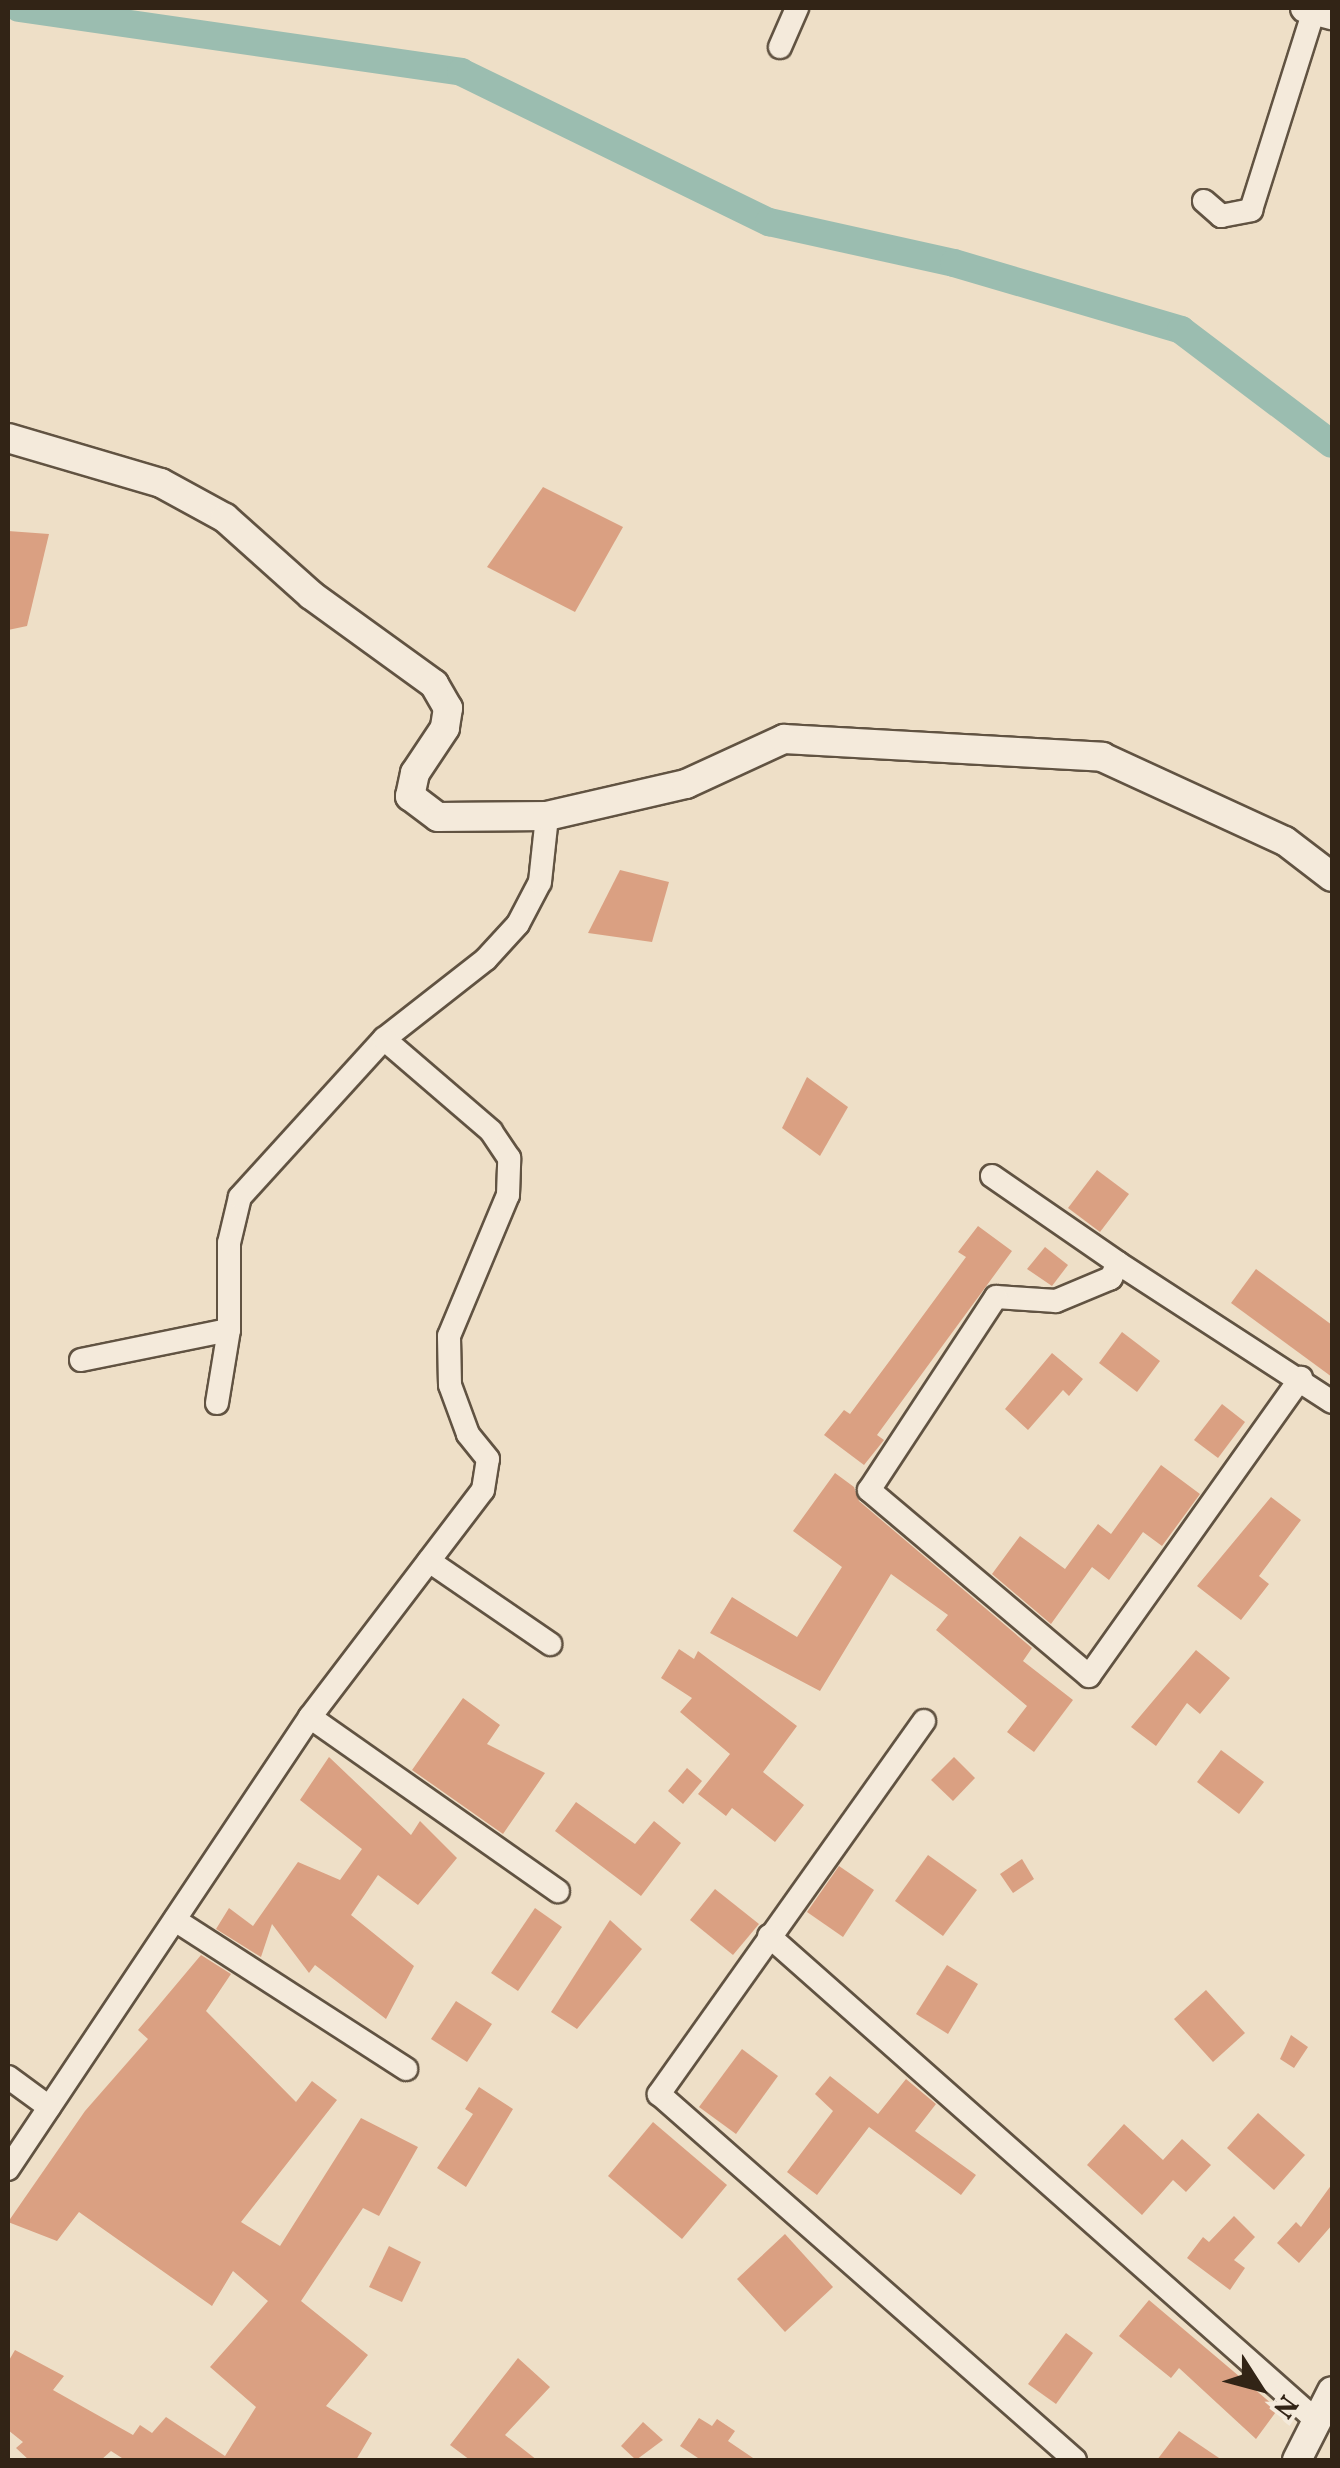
<!DOCTYPE html>
<style>
body{margin:0}
#map{position:relative;width:1340px;height:2468px;overflow:hidden;background:#eedfc7;font-family:Vollkorn,serif}
div>[style]{position:absolute}
.canal>*{height:28px;margin:-14px;padding:0 14px;transform-origin:14px;border-radius:14px;background:#9bbdb0}
.building>*{inset:0;background:#daa082}
.roads{filter:drop-shadow(2px 0 #615342) drop-shadow(-2px 0 #615342) drop-shadow(0 2px #615342) drop-shadow(0 -2px #615342)}
.minor>*{height:22px;margin:-11px;padding:0 11px;transform-origin:11px;border-radius:11px;background:#f4eadb}
.tertiary>*{height:28px;margin:-14px;padding:0 14px;transform-origin:14px;border-radius:14px;background:#f4eadb}
span{translate:-50% -50%;white-space:nowrap;text-align:center;line-height:1.15;-webkit-text-stroke:8px #f4eadb;paint-order:stroke}
.frame{position:absolute;inset:0;border:10px solid #322416;pointer-events:none}
.north{position:absolute;left:1210px;top:2338px;width:100px;height:100px;-webkit-text-stroke:8px #f4eadb;paint-order:stroke;rotate:126deg;font-size:28px;font-weight:700;line-height:40px;text-align:center;color:#322416}
.north::after{content:'';display:block;margin:auto;width:35px;height:45px;background:#322416;clip-path:polygon(50% 0,100% 100%,50% 72%,0 100%)}
</style>
<div id="map">
<div class="canal">
<i style="left:19px;top:8px;width:447px;rotate:8.2deg"></i>
<i style="left:461px;top:72px;width:343px;rotate:26deg"></i>
<i style="left:769px;top:222px;width:189px;rotate:12.5deg"></i>
<i style="left:954px;top:263px;width:237px;rotate:16.4deg"></i>
<i style="left:1181px;top:330px;width:189px;rotate:37.1deg"></i>
</div>
<div class="building">
<i style="clip-path:polygon(543px 487px,623px 527px,575px 612px,487px 567px)"></i>
<i style="clip-path:polygon(8px 531px,49px 534px,27px 626px,8px 630px)"></i>
<i style="clip-path:polygon(620px 870px,669px 882px,652px 942px,588px 933px)"></i>
<i style="clip-path:polygon(807px 1077px,848px 1107px,820px 1156px,782px 1128px)"></i>
<i style="clip-path:polygon(1097px 1170px,1129px 1194px,1100px 1232px,1068px 1208px)"></i>
<i style="clip-path:polygon(978px 1226px,1012px 1251px,877px 1435px,884px 1440px,864px 1465px,824px 1435px,844px 1410px,850px 1414px,891px 1359px,966px 1257px,958px 1252px)"></i>
<i style="clip-path:polygon(1045px 1247px,1068px 1265px,1052px 1286px,1027px 1269px)"></i>
<i style="clip-path:polygon(1256px 1269px,1332px 1325px,1332px 1377px,1231px 1303px)"></i>
<i style="clip-path:polygon(1122px 1332px,1160px 1361px,1137px 1392px,1099px 1363px)"></i>
<i style="clip-path:polygon(1052px 1353px,1083px 1379px,1069px 1396px,1063px 1390px,1028px 1430px,1005px 1409px)"></i>
<i style="clip-path:polygon(1222px 1404px,1245px 1422px,1218px 1458px,1194px 1440px)"></i>
<i style="clip-path:polygon(1161px 1465px,1200px 1494px,1162px 1546px,1143px 1532px,1109px 1580px,1092px 1567px,1051px 1624px,992px 1574px,1020px 1536px,1065px 1569px,1098px 1524px,1111px 1534px)"></i>
<i style="clip-path:polygon(835px 1473px,854px 1487px,859px 1501px,1032px 1648px,1023px 1661px,1073px 1700px,1034px 1752px,1007px 1732px,1027px 1706px,936px 1630px,948px 1615px,891px 1574px,820px 1691px,710px 1633px,732px 1597px,797px 1637px,842px 1567px,793px 1531px)"></i>
<i style="clip-path:polygon(1271px 1497px,1301px 1520px,1259px 1576px,1269px 1584px,1241px 1620px,1197px 1586px)"></i>
<i style="clip-path:polygon(679px 1649px,694px 1659px,698px 1651px,797px 1726px,763px 1772px,804px 1805px,775px 1842px,732px 1808px,726px 1816px,698px 1794px,730px 1754px,680px 1712px,692px 1698px,661px 1678px)"></i>
<i style="clip-path:polygon(1196px 1650px,1230px 1678px,1200px 1714px,1187px 1703px,1156px 1746px,1131px 1727px)"></i>
<i style="clip-path:polygon(463px 1698px,500px 1725px,487px 1744px,545px 1773px,503px 1834px,412px 1770px)"></i>
<i style="clip-path:polygon(1221px 1750px,1264px 1782px,1239px 1814px,1197px 1782px)"></i>
<i style="clip-path:polygon(329px 1757px,411px 1835px,420px 1821px,457px 1858px,418px 1905px,378px 1875px,351px 1915px,414px 1966px,386px 2019px,315px 1965px,309px 1973px,272px 1924px,261px 1957px,216px 1929px,229px 1908px,253px 1926px,298px 1862px,340px 1880px,362px 1849px,300px 1800px)"></i>
<i style="clip-path:polygon(954px 1757px,975px 1778px,953px 1801px,931px 1780px)"></i>
<i style="clip-path:polygon(687px 1768px,702px 1781px,683px 1804px,668px 1791px)"></i>
<i style="clip-path:polygon(576px 1802px,635px 1844px,654px 1821px,681px 1843px,641px 1896px,555px 1831px)"></i>
<i style="clip-path:polygon(928px 1855px,977px 1890px,943px 1936px,895px 1901px)"></i>
<i style="clip-path:polygon(1022px 1859px,1034px 1879px,1013px 1893px,1000px 1874px)"></i>
<i style="clip-path:polygon(839px 1866px,874px 1890px,843px 1937px,807px 1912px)"></i>
<i style="clip-path:polygon(715px 1889px,759px 1924px,733px 1955px,690px 1920px)"></i>
<i style="clip-path:polygon(535px 1908px,562px 1927px,518px 1991px,491px 1973px)"></i>
<i style="clip-path:polygon(610px 1920px,642px 1949px,577px 2029px,551px 2012px)"></i>
<i style="clip-path:polygon(201px 1955px,231px 1974px,206px 2011px,296px 2102px,312px 2081px,337px 2100px,241px 2222px,280px 2246px,361px 2118px,418px 2147px,379px 2216px,363px 2208px,301px 2301px,368px 2355px,326px 2406px,372px 2433px,356px 2460px,125px 2460px,111px 2451px,101px 2460px,29px 2460px,16px 2448px,23px 2442px,8px 2430px,8px 2362px,15px 2350px,64px 2376px,53px 2390px,133px 2435px,140px 2425px,152px 2433px,166px 2417px,225px 2456px,256px 2407px,210px 2367px,268px 2301px,233px 2271px,212px 2306px,79px 2212px,57px 2241px,8px 2222px,85px 2111px,148px 2039px,138px 2030px)"></i>
<i style="clip-path:polygon(947px 1965px,978px 1984px,948px 2034px,916px 2014px)"></i>
<i style="clip-path:polygon(1206px 1990px,1245px 2033px,1213px 2062px,1174px 2019px)"></i>
<i style="clip-path:polygon(456px 2001px,492px 2024px,467px 2062px,431px 2039px)"></i>
<i style="clip-path:polygon(1291px 2035px,1308px 2047px,1294px 2068px,1280px 2059px)"></i>
<i style="clip-path:polygon(742px 2049px,778px 2076px,736px 2134px,699px 2107px)"></i>
<i style="clip-path:polygon(830px 2076px,878px 2114px,906px 2079px,936px 2104px,915px 2131px,976px 2175px,961px 2195px,869px 2127px,817px 2195px,787px 2172px,833px 2111px,815px 2094px)"></i>
<i style="clip-path:polygon(479px 2087px,513px 2109px,466px 2187px,437px 2168px,473px 2114px,465px 2109px)"></i>
<i style="clip-path:polygon(1258px 2113px,1305px 2155px,1274px 2190px,1227px 2148px)"></i>
<i style="clip-path:polygon(653px 2122px,727px 2185px,682px 2239px,608px 2176px)"></i>
<i style="clip-path:polygon(1124px 2124px,1163px 2160px,1182px 2139px,1211px 2165px,1186px 2192px,1173px 2180px,1142px 2215px,1087px 2165px)"></i>
<i style="clip-path:polygon(1332px 2184px,1332px 2225px,1299px 2263px,1277px 2243px,1296px 2222px,1301px 2227px)"></i>
<i style="clip-path:polygon(1234px 2216px,1255px 2237px,1234px 2260px,1245px 2268px,1230px 2290px,1187px 2258px,1203px 2237px,1209px 2242px)"></i>
<i style="clip-path:polygon(785px 2234px,833px 2287px,785px 2332px,737px 2279px)"></i>
<i style="clip-path:polygon(389px 2246px,421px 2262px,402px 2302px,369px 2287px)"></i>
<i style="clip-path:polygon(1149px 2300px,1278px 2409px,1256px 2439px,1179px 2368px,1171px 2378px,1119px 2336px)"></i>
<i style="clip-path:polygon(1066px 2333px,1093px 2353px,1056px 2404px,1028px 2384px)"></i>
<i style="clip-path:polygon(518px 2358px,550px 2387px,505px 2435px,537px 2460px,470px 2460px,450px 2445px)"></i>
<i style="clip-path:polygon(699px 2418px,712px 2426px,717px 2419px,735px 2431px,728px 2441px,756px 2460px,701px 2460px,680px 2446px)"></i>
<i style="clip-path:polygon(643px 2422px,663px 2440px,636px 2460px,621px 2446px)"></i>
<i style="clip-path:polygon(1179px 2431px,1222px 2460px,1157px 2460px)"></i>
</div>
<div class="roads">
<div class="minor">
<i style="left:780px;top:47px;width:43px;rotate:-66.4deg"></i>
<i style="left:1204px;top:201px;width:23px;rotate:41deg"></i>
<i style="left:1221px;top:216px;width:31px;rotate:-11deg"></i>
<i style="left:1251px;top:210px;width:210px;rotate:-72.5deg"></i>
<i style="left:992px;top:1176px;width:153px;rotate:34.6deg"></i>
<i style="left:1118px;top:1263px;width:17px;rotate:115deg"></i>
<i style="left:1111px;top:1278px;width:60px;rotate:157.3deg"></i>
<i style="left:1056px;top:1301px;width:60px;rotate:-176.2deg"></i>
<i style="left:996px;top:1297px;width:231px;rotate:123.3deg"></i>
<i style="left:869px;top:1490px;width:288px;rotate:40.2deg"></i>
<i style="left:1089px;top:1676px;width:366px;rotate:-54.6deg"></i>
<i style="left:1118px;top:1263px;width:255px;rotate:33deg"></i>
<i style="left:81px;top:1360px;width:151px;rotate:-11.5deg"></i>
<i style="left:217px;top:1403px;width:74px;rotate:-80.7deg"></i>
<i style="left:229px;top:1330px;width:87px;rotate:-90deg"></i>
<i style="left:229px;top:1243px;width:47px;rotate:-76.6deg"></i>
<i style="left:240px;top:1197px;width:214px;rotate:-47.7deg"></i>
<i style="left:384px;top:1039px;width:130px;rotate:-38.1deg"></i>
<i style="left:486px;top:959px;width:47px;rotate:-47.6deg"></i>
<i style="left:518px;top:924px;width:47px;rotate:-62.4deg"></i>
<i style="left:540px;top:882px;width:66px;rotate:-83.9deg"></i>
<i style="left:429px;top:1561px;width:147px;rotate:34.4deg"></i>
<i style="left:310px;top:1717px;width:303px;rotate:35.1deg"></i>
<i style="left:924px;top:1721px;width:458px;rotate:125.4deg"></i>
<i style="left:659px;top:2094px;width:554px;rotate:41.34deg"></i>
<i style="left:175px;top:1920px;width:275px;rotate:32.8deg"></i>
<i style="left:769px;top:1936px;width:732px;rotate:41.51deg"></i>
<i style="left:8px;top:2077px;width:51px;rotate:36.2deg"></i>
<i style="left:8px;top:2169px;width:544px;rotate:-56.25deg"></i>
<i style="left:310px;top:1717px;width:285px;rotate:-52.7deg"></i>
<i style="left:483px;top:1490px;width:31px;rotate:-81deg"></i>
<i style="left:488px;top:1459px;width:32px;rotate:-129deg"></i>
<i style="left:468px;top:1434px;width:52px;rotate:-110.2deg"></i>
<i style="left:450px;top:1385px;width:49px;rotate:-91.2deg"></i>
<i style="left:449px;top:1336px;width:153px;rotate:-67.3deg"></i>
<i style="left:508px;top:1195px;width:37px;rotate:-88deg"></i>
<i style="left:509px;top:1158px;width:32px;rotate:-124deg"></i>
<i style="left:491px;top:1131px;width:141px;rotate:-139.3deg"></i>
</div>
<div class="tertiary">
<i style="left:1305px;top:8px;width:28px;rotate:15deg"></i>
<i style="left:8px;top:438px;width:159px;rotate:16.4deg"></i>
<i style="left:161px;top:483px;width:73px;rotate:28.7deg"></i>
<i style="left:225px;top:518px;width:115px;rotate:41.8deg"></i>
<i style="left:311px;top:595px;width:152px;rotate:35.9deg"></i>
<i style="left:434px;top:684px;width:28px;rotate:60deg"></i>
<i style="left:448px;top:708px;width:20px;rotate:99deg"></i>
<i style="left:445px;top:728px;width:54px;rotate:123.7deg"></i>
<i style="left:415px;top:773px;width:24px;rotate:102deg"></i>
<i style="left:410px;top:796px;width:35px;rotate:37deg"></i>
<i style="left:438px;top:817px;width:109px;rotate:-0.5deg"></i>
<i style="left:547px;top:816px;width:143px;rotate:-13deg"></i>
<i style="left:686px;top:784px;width:108px;rotate:-24.7deg"></i>
<i style="left:784px;top:739px;width:319px;rotate:3.2deg"></i>
<i style="left:1102px;top:757px;width:201px;rotate:24.7deg"></i>
<i style="left:1285px;top:841px;width:59px;rotate:37.5deg"></i>
<i style="left:1297px;top:2460px;width:77px;rotate:-63.1deg"></i>
</div>
</div>
<div class="frame"></div>
<div class="north">N</div>
</div>
